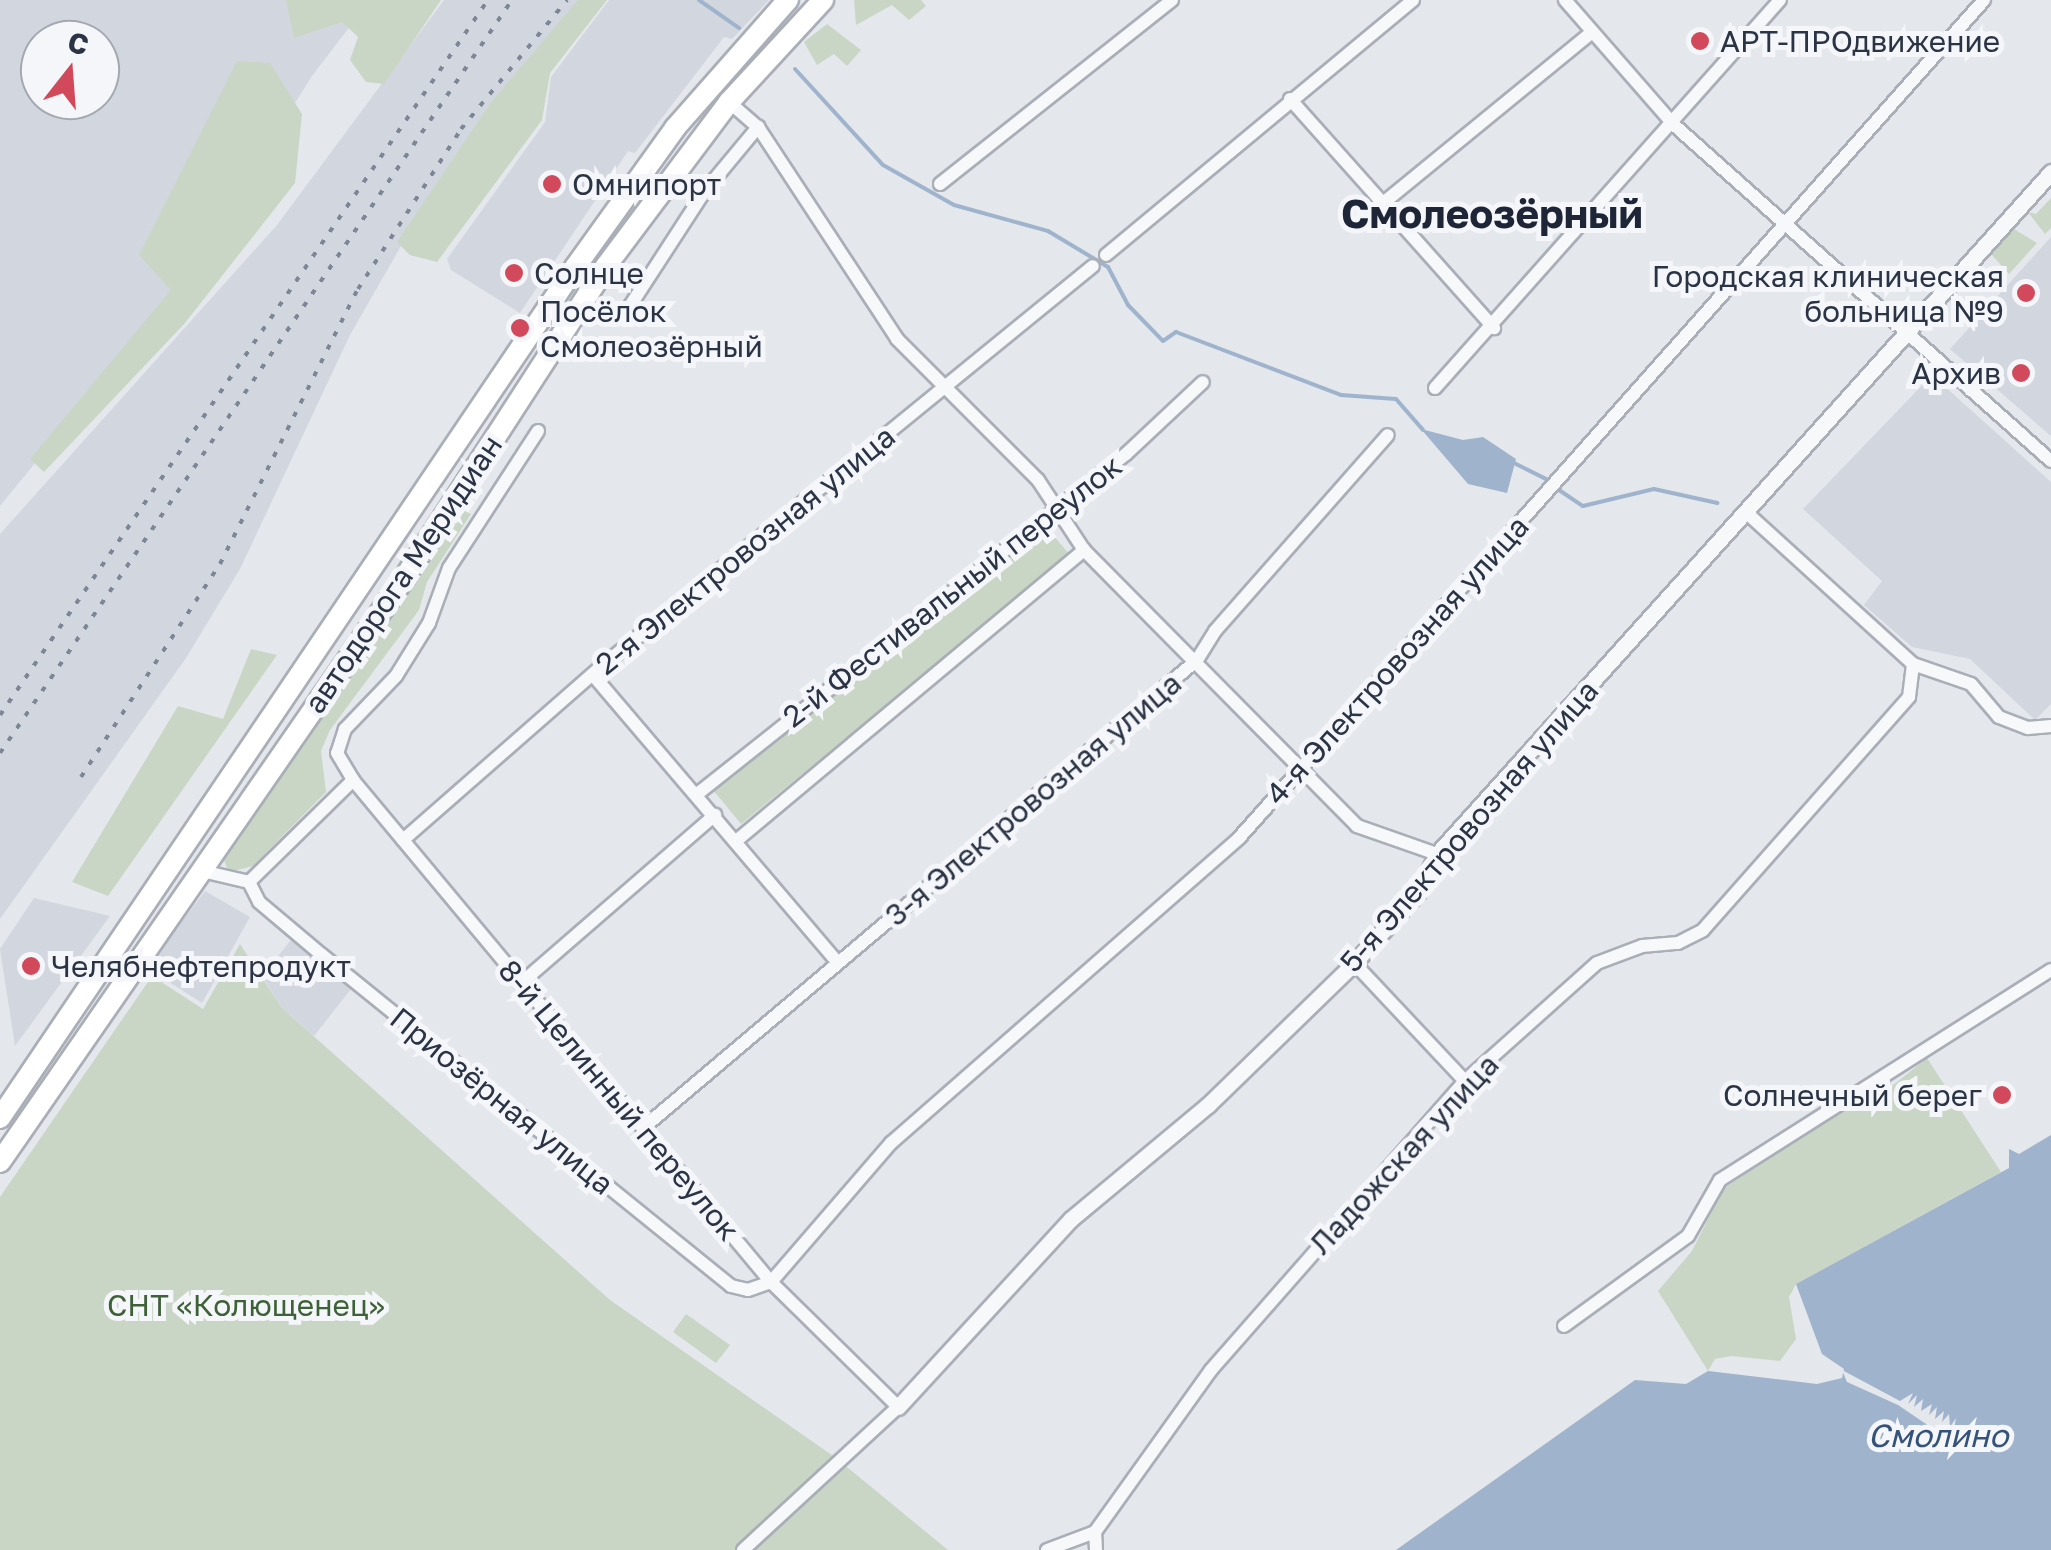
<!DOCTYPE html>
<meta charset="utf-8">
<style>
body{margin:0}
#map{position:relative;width:2051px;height:1550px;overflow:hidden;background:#e4e7ec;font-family:"Golos Text",sans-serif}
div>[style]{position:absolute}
.built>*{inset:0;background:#d2d6de}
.green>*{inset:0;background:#c9d6c5}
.water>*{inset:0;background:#9fb4cc}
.pier>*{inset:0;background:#e4e7ec}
.stream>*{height:4px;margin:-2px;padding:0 2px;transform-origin:2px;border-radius:2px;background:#9fb4cc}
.roads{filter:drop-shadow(2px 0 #a9aeb7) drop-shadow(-2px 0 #a9aeb7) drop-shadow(0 2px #a9aeb7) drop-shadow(0 -2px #a9aeb7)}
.minor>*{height:12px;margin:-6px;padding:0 6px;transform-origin:6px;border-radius:6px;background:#f7f8fa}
.tertiary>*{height:15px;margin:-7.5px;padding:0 7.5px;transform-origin:7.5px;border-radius:7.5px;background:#f7f8fa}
.primary>*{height:20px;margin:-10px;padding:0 10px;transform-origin:10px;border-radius:10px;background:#fff}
.rail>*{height:4px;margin-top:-2px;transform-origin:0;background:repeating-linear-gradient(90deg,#7d8696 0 5px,transparent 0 15px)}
.dots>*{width:28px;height:28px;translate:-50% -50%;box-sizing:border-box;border:5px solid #f4f6f9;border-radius:50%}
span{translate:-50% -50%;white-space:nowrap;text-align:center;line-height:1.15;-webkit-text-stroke:10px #f4f6f9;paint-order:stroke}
.poi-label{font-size:30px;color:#2b3445}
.left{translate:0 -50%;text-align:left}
.right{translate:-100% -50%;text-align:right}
.street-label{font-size:30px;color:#2b3445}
.park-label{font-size:30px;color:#3f6138}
.water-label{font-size:32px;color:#34527a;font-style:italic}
.district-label{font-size:40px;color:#1d2536;font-weight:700}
.north{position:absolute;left:20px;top:20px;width:100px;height:100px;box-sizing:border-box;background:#f4f6f9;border:2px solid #a4a8b1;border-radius:50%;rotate:17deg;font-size:28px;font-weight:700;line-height:40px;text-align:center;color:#2b3445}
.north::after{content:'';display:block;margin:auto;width:35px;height:45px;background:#d1495b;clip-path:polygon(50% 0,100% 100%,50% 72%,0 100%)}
</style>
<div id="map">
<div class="built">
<i style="clip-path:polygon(evenodd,0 0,370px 0,312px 76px,175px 292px,0 506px,0 0,40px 40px,100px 40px,100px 100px,40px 100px,40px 40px)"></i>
<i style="clip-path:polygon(444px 0,585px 0,421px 211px,350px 335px,240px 569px,186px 658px,0 919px,0 534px,277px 225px)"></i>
<i style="clip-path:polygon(609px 0,769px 0,732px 39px,724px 37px,635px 153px,628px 151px,520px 313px,451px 270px,447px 259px,545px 122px,551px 77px)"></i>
<i style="clip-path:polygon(2051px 237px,2051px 436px,1950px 349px)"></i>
<i style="clip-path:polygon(1932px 375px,2051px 482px,2051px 704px,2035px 720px,1970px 659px,1912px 647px,1864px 605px,1882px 581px,1803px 509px)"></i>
<i style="clip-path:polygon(205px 891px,250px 917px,202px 1003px,147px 968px)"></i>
<i style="clip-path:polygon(34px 898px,110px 916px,15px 1046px,0 949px)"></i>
<i style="clip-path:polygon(291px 940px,351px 989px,314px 1036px,282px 1008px,262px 976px)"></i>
</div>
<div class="green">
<i style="clip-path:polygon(286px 0,441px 0,384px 84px,366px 82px,350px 60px,358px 37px,342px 22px,294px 38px)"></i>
<i style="clip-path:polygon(578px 0,607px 0,550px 73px,542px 120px,437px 262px,410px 255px,397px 242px,492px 101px)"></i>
<i style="clip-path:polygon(854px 0,921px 0,926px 6px,909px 20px,892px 5px,856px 25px)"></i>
<i style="clip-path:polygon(827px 24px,861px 50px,847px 66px,834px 54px,817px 65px,804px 42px)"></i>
<i style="clip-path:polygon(237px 61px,270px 63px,302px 114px,295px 183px,185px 323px,44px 472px,30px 459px,171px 290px,139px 255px)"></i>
<i style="clip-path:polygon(2051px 198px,2051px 228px,2045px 234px,2028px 212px,2036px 214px)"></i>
<i style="clip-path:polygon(2014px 229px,2037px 243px,2009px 274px,1991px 254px)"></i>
<i style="clip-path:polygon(460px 509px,471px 514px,427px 582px,419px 610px,330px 730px,321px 751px,326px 792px,253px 866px,229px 872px,222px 856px)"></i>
<i style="clip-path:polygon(1042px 522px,1070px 555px,741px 824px,713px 790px)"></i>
<i style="clip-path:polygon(251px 649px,277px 655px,108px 896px,72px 882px,178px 706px,223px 719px)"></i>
<i style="clip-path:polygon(240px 944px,282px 1008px,610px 1300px,836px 1458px,948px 1550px,0 1550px,0 1197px,152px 976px,203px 1009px)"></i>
<i style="clip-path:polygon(1927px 1058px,2001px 1172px,1796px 1284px,1789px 1297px,1796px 1339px,1780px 1361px,1731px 1356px,1715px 1359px,1708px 1371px,1658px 1291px,1692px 1251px,1723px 1189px,1851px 1104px,1867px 1106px)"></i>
<i style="clip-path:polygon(686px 1314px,730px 1345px,716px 1363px,673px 1332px)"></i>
</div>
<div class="water">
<i style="clip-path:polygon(1421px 429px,1463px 440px,1483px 437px,1516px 459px,1507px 493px,1468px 484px)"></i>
<i style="clip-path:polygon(2051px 1135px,2051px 1550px,1396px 1550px,1635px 1380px,1686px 1384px,1708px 1371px,1817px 1384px,1842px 1378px,1844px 1369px,1822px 1354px,1796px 1284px,2009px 1168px,2009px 1149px,2019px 1154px)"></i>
</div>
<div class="pier">
<i style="clip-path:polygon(1842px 1370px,1900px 1401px,1913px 1393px,1908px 1404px,1917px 1395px,1914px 1407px,1923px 1399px,1921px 1411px,1932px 1404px,1929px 1415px,1937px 1407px,1935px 1419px,1944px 1411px,1942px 1422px,1949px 1414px,1950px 1427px,1956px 1418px,1954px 1429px,1968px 1425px,1964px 1440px,1975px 1429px,1963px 1449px,1898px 1405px,1847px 1382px)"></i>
</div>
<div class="stream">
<i style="left:699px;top:0;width:49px;rotate:35deg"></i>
<i style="left:795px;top:69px;width:130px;rotate:47.5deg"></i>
<i style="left:883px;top:165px;width:81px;rotate:29.4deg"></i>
<i style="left:954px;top:205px;width:98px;rotate:15.5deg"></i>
<i style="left:1048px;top:231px;width:70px;rotate:31deg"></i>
<i style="left:1108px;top:267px;width:43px;rotate:62.2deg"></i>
<i style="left:1128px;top:305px;width:50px;rotate:45.8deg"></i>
<i style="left:1163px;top:341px;width:16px;rotate:-35deg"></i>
<i style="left:1176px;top:332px;width:177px;rotate:20.9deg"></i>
<i style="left:1341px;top:395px;width:55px;rotate:4.2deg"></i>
<i style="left:1396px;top:399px;width:41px;rotate:48.9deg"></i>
<i style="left:1514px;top:463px;width:40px;rotate:26.6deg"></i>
<i style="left:1556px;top:488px;width:32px;rotate:34deg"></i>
<i style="left:1583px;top:506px;width:73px;rotate:-13.5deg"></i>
<i style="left:1654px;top:489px;width:65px;rotate:12.5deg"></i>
</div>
<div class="roads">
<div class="minor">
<i style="left:1565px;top:0;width:164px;rotate:48.9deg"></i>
<i style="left:1673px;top:124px;width:506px;rotate:41.72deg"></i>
<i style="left:1290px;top:99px;width:307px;rotate:48.3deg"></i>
<i style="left:729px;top:102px;width:38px;rotate:41deg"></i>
<i style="left:758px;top:127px;width:254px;rotate:56.7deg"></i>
<i style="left:897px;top:339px;width:199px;rotate:45deg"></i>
<i style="left:1038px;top:480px;width:84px;rotate:56.7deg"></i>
<i style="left:1084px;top:550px;width:388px;rotate:45.3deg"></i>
<i style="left:1357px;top:826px;width:85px;rotate:19.3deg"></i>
<i style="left:940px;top:184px;width:296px;rotate:-38.4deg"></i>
<i style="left:1382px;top:204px;width:270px;rotate:-39.3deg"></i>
<i style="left:1106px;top:255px;width:399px;rotate:-39.7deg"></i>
<i style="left:630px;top:306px;width:136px;rotate:-57deg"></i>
<i style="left:704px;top:192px;width:85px;rotate:-50.3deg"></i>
<i style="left:1435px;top:388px;width:519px;rotate:-48.36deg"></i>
<i style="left:538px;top:431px;width:163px;rotate:123deg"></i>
<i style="left:449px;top:568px;width:59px;rotate:110deg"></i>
<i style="left:429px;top:623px;width:62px;rotate:121.9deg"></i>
<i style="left:396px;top:676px;width:74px;rotate:133.9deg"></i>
<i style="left:345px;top:729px;width:25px;rotate:108deg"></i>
<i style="left:337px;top:753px;width:31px;rotate:59deg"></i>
<i style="left:353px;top:780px;width:653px;rotate:50.22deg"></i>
<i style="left:771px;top:1282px;width:178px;rotate:44.5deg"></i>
<i style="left:898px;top:1407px;width:211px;rotate:137.3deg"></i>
<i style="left:1747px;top:513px;width:224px;rotate:42.3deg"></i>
<i style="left:1913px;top:664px;width:61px;rotate:19deg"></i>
<i style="left:1971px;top:684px;width:43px;rotate:49.7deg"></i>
<i style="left:1999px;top:717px;width:31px;rotate:21deg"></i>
<i style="left:2028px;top:728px;width:23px;rotate:-5deg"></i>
<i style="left:593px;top:675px;width:378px;rotate:49.6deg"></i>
<i style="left:696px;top:795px;width:549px;rotate:-38.42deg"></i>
<i style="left:1126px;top:454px;width:105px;rotate:-43.1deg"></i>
<i style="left:403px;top:840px;width:264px;rotate:-41.2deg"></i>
<i style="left:602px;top:666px;width:633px;rotate:-39.17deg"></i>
<i style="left:736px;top:841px;width:454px;rotate:-39.9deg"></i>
<i style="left:202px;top:871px;width:48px;rotate:13.2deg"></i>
<i style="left:249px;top:882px;width:146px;rotate:-44.4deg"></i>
<i style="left:249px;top:882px;width:22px;rotate:63deg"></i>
<i style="left:259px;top:902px;width:82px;rotate:40.1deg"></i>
<i style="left:322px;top:955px;width:526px;rotate:38.98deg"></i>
<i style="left:731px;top:1286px;width:17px;rotate:13deg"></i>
<i style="left:748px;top:1290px;width:24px;rotate:-19deg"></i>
<i style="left:771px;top:1282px;width:184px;rotate:-49.2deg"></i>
<i style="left:891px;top:1143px;width:463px;rotate:-41.2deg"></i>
<i style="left:1239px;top:838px;width:1121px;rotate:-48.36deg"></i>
<i style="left:1354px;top:963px;width:162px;rotate:46.8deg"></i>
<i style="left:521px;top:983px;width:257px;rotate:-40.9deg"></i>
<i style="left:643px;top:1128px;width:725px;rotate:-40.19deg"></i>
<i style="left:1197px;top:660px;width:34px;rotate:-58deg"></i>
<i style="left:1215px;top:631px;width:261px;rotate:-48.6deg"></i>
<i style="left:1564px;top:1326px;width:153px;rotate:-36deg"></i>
<i style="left:1688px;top:1236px;width:64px;rotate:-60.3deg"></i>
<i style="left:1720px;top:1180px;width:392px;rotate:-32.4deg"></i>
<i style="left:1047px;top:1550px;width:51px;rotate:-20.6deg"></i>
<i style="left:1096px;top:1550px;width:18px;rotate:-93deg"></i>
<i style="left:1095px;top:1532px;width:199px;rotate:-54.4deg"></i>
<i style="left:1211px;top:1370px;width:385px;rotate:-48.7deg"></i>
<i style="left:1465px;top:1081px;width:177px;rotate:-41.8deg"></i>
<i style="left:1597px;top:963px;width:48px;rotate:-20.7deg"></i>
<i style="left:1642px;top:946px;width:36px;rotate:-5deg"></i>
<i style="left:1678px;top:943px;width:28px;rotate:-27deg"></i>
<i style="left:1703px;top:930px;width:311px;rotate:-48.5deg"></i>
<i style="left:1909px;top:697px;width:33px;rotate:-83deg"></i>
</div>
<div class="tertiary">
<i style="left:898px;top:1407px;width:255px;rotate:-47.4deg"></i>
<i style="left:1071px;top:1219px;width:178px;rotate:-39.8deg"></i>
<i style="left:1208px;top:1105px;width:204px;rotate:-44.2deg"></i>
<i style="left:1354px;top:963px;width:97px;rotate:-47.9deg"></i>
<i style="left:1419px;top:891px;width:41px;rotate:-64.1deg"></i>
<i style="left:1437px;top:854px;width:918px;rotate:-48deg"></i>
</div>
<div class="primary">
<i style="left:0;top:1118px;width:1028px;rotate:-55.94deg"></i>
<i style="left:576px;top:266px;width:170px;rotate:-54.3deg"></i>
<i style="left:675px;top:128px;width:171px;rotate:-48.6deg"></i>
<i style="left:0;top:1162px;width:712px;rotate:-55.3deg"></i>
<i style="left:405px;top:577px;width:370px;rotate:-57.1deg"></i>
<i style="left:606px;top:266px;width:205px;rotate:-53.1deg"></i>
<i style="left:729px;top:102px;width:139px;rotate:-47.3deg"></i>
</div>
</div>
<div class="rail">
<i style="left:0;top:715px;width:866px;rotate:-55.69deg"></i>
<i style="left:0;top:753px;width:911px;rotate:-55.79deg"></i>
<i style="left:81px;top:777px;width:254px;rotate:-56.9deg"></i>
<i style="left:220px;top:564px;width:308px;rotate:-63.4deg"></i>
<i style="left:358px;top:289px;width:190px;rotate:-57.2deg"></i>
<i style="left:461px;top:129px;width:167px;rotate:-50.6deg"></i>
</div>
<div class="dots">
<i style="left:1700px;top:41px;background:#d1495b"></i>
<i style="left:552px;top:184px;background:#d1495b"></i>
<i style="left:514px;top:273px;background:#d1495b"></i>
<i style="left:2026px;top:293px;background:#d1495b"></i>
<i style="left:520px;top:328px;background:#d1495b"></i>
<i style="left:2021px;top:373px;background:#d1495b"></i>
<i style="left:31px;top:966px;background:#d1495b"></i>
<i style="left:2002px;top:1095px;background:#d1495b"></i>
</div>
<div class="poi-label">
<span class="left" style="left:1720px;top:41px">АРТ-ПРОдвижение</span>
<span class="left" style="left:572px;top:184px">Омнипорт</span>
<span class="left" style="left:534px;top:273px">Солнце</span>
<span class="right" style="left:2004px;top:293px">Городская клиническая<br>больница №9</span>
<span class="left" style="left:540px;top:328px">Посёлок<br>Смолеозёрный</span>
<span class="right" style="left:2001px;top:373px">Архив</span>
<span class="left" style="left:51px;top:966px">Челябнефтепродукт</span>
<span class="right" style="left:1982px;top:1095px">Солнечный берег</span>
</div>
<div class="street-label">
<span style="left:745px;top:550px;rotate:-39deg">2-я Электровозная улица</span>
<span style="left:403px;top:574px;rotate:-56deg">автодорога Меридиан</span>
<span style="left:952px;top:591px;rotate:-38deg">2-й Фестивальный переулок</span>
<span style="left:1397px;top:660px;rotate:-48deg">4-я Электровозная улица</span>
<span style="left:1033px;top:799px;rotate:-40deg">3-я Электровозная улица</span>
<span style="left:1469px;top:826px;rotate:-49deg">5-я Электровозная улица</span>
<span style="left:619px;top:1100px;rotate:50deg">8-й Целинный переулок</span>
<span style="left:502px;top:1101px;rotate:39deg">Приозёрная улица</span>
<span style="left:1404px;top:1154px;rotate:-47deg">Ладожская улица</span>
</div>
<div class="park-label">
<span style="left:246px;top:1305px">СНТ «Колющенец»</span>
</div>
<div class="water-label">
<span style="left:1938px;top:1435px">Смолино</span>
</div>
<div class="district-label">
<span style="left:1492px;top:213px">Смолеозёрный</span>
</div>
<div class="north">С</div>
</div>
